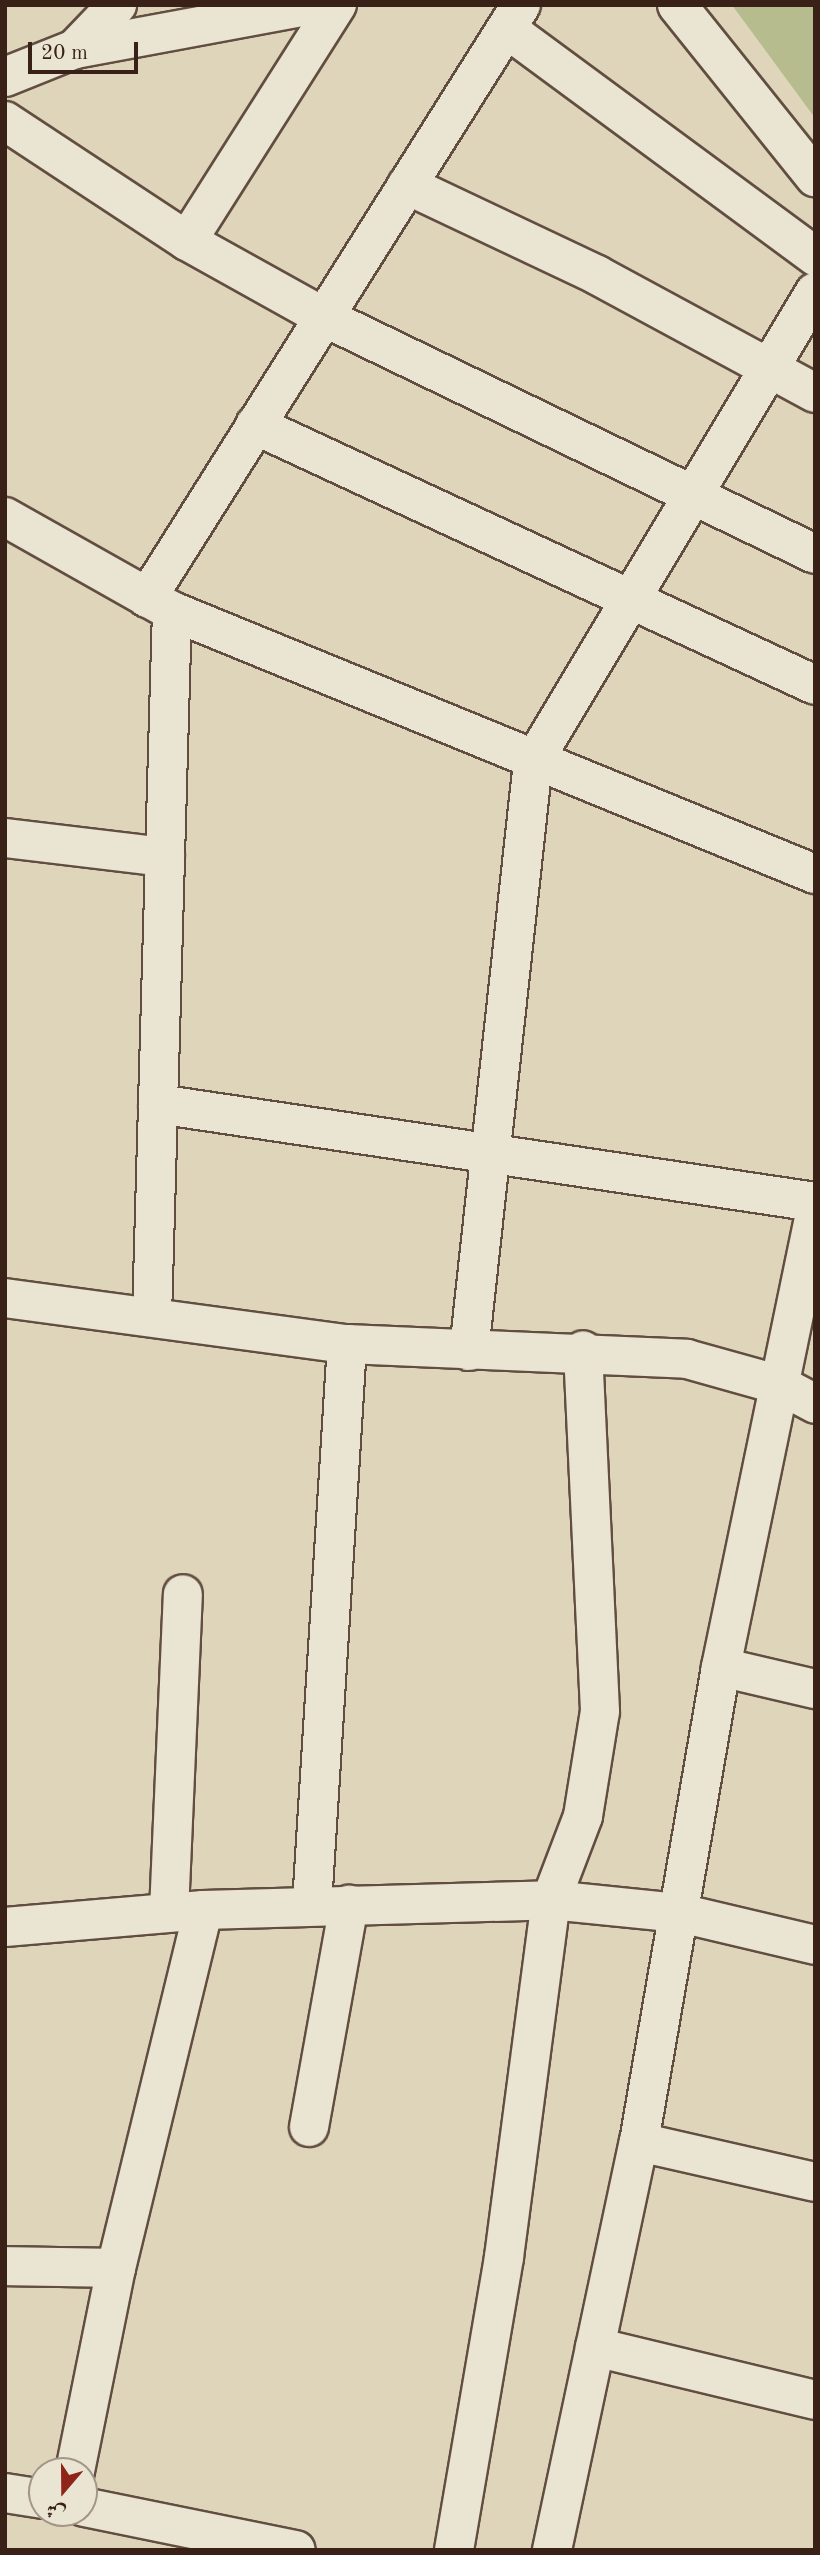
<!DOCTYPE html>
<meta charset="utf-8">
<style>
body{margin:0}
#map{position:relative;width:820px;height:2555px;overflow:hidden;background:#dfd5bb;font-family:"Old Standard TT",Amiri,serif}
div>[style]{position:absolute}
.green>*{inset:0;background:#b6bc8d}
.roads{filter:drop-shadow(2px 0 #624e40) drop-shadow(-2px 0 #624e40) drop-shadow(0 2px #624e40) drop-shadow(0 -2px #624e40)}
.minor>*{height:38px;margin:-19px;padding:0 19px;transform-origin:19px;border-radius:19px;background:#eae4d3}
span{translate:-50% -50%;white-space:nowrap;text-align:center;line-height:1.15;-webkit-text-stroke:5px #eae4d3;paint-order:stroke}
.frame{position:absolute;inset:0;border:7px solid #392117;pointer-events:none}
.north{position:absolute;left:28px;top:2457px;width:70px;height:70px;box-sizing:border-box;background:#eae4d3;border:2px solid #a39688;border-radius:50%;rotate:200deg;font-size:19px;font-weight:700;line-height:28px;text-align:center;color:#392117}
.north::after{content:'';display:block;margin:auto;width:24px;height:32px;background:#8f2418;clip-path:polygon(50% 0,100% 100%,50% 72%,0 100%)}
.scale{position:absolute;left:28px;top:42px;width:110px;height:32px;box-sizing:border-box;border:4px solid #392117;border-top:0;padding-left:9px;font-size:21px;line-height:24px;white-space:nowrap;color:#392117;-webkit-text-stroke:5px #eae4d3;paint-order:stroke}
</style>
<div id="map">
<div class="green">
<i style="clip-path:polygon(732px 5px,815px 5px,815px 118px)"></i>
</div>
<div class="roads">
<div class="minor">
<i style="left:677px;top:5px;width:221px;rotate:51.3deg"></i>
<i style="left:507px;top:29px;width:383px;rotate:36.4deg"></i>
<i style="left:75px;top:49px;width:61px;rotate:-46.3deg"></i>
<i style="left:5px;top:77px;width:75px;rotate:-21.8deg"></i>
<i style="left:75px;top:49px;width:241px;rotate:-10.5deg"></i>
<i style="left:5px;top:121px;width:218px;rotate:33.4deg"></i>
<i style="left:187px;top:241px;width:154px;rotate:29.1deg"></i>
<i style="left:322px;top:316px;width:547px;rotate:25.77deg"></i>
<i style="left:407px;top:185px;width:210px;rotate:25.3deg"></i>
<i style="left:597px;top:275px;width:248px;rotate:28.4deg"></i>
<i style="left:187px;top:241px;width:280px;rotate:-57.6deg"></i>
<i style="left:255px;top:425px;width:617px;rotate:24.9deg"></i>
<i style="left:5px;top:517px;width:192px;rotate:29.4deg"></i>
<i style="left:172px;top:611px;width:695px;rotate:22.25deg"></i>
<i style="left:147px;top:598px;width:701px;rotate:-57.76deg"></i>
<i style="left:5px;top:838px;width:161px;rotate:6.8deg"></i>
<i style="left:158px;top:1104px;width:664px;rotate:8.48deg"></i>
<i style="left:5px;top:1298px;width:345px;rotate:7.7deg"></i>
<i style="left:347px;top:1344px;width:340px;rotate:2.5deg"></i>
<i style="left:687px;top:1359px;width:97px;rotate:15.6deg"></i>
<i style="left:780px;top:1385px;width:40px;rotate:28deg"></i>
<i style="left:152px;top:1317px;width:706px;rotate:-88.38deg"></i>
<i style="left:469px;top:1351px;width:592px;rotate:-83.8deg"></i>
<i style="left:533px;top:762px;width:548px;rotate:-59.04deg"></i>
<i style="left:721px;top:1667px;width:97px;rotate:13.2deg"></i>
<i style="left:312px;top:1905px;width:562px;rotate:-86.43deg"></i>
<i style="left:169px;top:1912px;width:318px;rotate:-87.5deg"></i>
<i style="left:5px;top:1927px;width:199px;rotate:-4.9deg"></i>
<i style="left:203px;top:1910px;width:348px;rotate:-1.6deg"></i>
<i style="left:551px;top:1900px;width:130px;rotate:5.8deg"></i>
<i style="left:680px;top:1913px;width:139px;rotate:13.3deg"></i>
<i style="left:309px;top:2127px;width:226px;rotate:-79.8deg"></i>
<i style="left:639px;top:2142px;width:180px;rotate:12.8deg"></i>
<i style="left:5px;top:2266px;width:111px;rotate:1deg"></i>
<i style="left:595px;top:2347px;width:226px;rotate:13.5deg"></i>
<i style="left:75px;top:2471px;width:207px;rotate:-78.6deg"></i>
<i style="left:116px;top:2268px;width:368px;rotate:-76.3deg"></i>
<i style="left:5px;top:2493px;width:37px;rotate:9deg"></i>
<i style="left:84px;top:2507px;width:216px;rotate:11.5deg"></i>
<i style="left:454px;top:2550px;width:297px;rotate:-80.3deg"></i>
<i style="left:504px;top:2257px;width:360px;rotate:-82.5deg"></i>
<i style="left:551px;top:1900px;width:90px;rotate:-69.1deg"></i>
<i style="left:583px;top:1816px;width:106px;rotate:-80.8deg"></i>
<i style="left:600px;top:1711px;width:361px;rotate:-92.7deg"></i>
<i style="left:552px;top:2550px;width:417px;rotate:-78deg"></i>
<i style="left:639px;top:2142px;width:482px;rotate:-80.2deg"></i>
<i style="left:721px;top:1667px;width:462px;rotate:-78.3deg"></i>
</div>
</div>
<div class="frame"></div>
<div class="north">ش</div>
<div class="scale">20 m</div>
</div>
